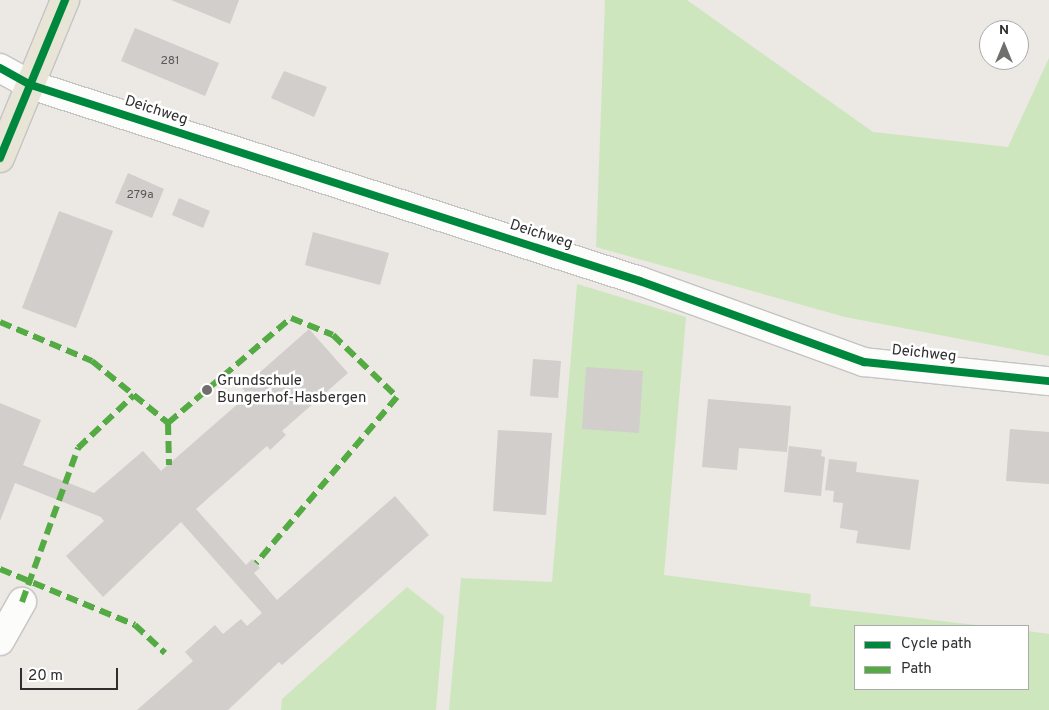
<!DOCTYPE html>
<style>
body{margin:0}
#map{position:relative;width:1049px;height:710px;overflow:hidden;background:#ece8e4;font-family:Overpass,sans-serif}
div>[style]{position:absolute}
.green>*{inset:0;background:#cee6be}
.building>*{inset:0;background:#d1cecb}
.roads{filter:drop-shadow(1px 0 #c5c4c5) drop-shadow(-1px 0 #c5c4c5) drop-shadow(0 1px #c5c4c5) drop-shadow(0 -1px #c5c4c5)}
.minor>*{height:28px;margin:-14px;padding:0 14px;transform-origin:14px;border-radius:14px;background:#fcfcfb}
.major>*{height:28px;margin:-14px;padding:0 14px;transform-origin:14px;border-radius:14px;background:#e8e4d6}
.quiet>*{height:6px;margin-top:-3px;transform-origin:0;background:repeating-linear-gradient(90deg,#54ab44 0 12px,transparent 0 18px)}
.cycleway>*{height:8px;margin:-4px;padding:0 4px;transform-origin:4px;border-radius:4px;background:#00873e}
.dots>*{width:14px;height:14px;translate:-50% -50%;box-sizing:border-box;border:2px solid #fff;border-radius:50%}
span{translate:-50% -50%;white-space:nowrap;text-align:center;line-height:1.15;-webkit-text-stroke:5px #fff;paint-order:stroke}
.number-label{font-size:12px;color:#585857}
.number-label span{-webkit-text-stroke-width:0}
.street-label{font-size:15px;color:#2e2e2e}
.poi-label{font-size:15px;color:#2e2e2e}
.left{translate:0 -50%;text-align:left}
.legend{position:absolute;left:854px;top:625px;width:175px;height:65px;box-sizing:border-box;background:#fff;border:1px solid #ababab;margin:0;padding:6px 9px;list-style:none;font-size:15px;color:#2e2e2e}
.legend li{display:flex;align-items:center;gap:10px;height:25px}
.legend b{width:25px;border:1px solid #ababab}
.north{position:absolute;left:979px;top:20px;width:50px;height:50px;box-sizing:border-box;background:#fff;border:1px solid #ababab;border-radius:50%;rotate:0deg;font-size:14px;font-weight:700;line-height:20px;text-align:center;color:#2e2e2e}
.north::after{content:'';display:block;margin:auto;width:18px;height:22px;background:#706f6e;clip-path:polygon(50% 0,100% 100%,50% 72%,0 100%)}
.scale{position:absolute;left:20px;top:668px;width:98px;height:22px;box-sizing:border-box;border:2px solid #2e2e2e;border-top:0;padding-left:6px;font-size:15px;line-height:18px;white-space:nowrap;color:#2e2e2e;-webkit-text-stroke:4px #fff;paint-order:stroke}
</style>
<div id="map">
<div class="green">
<i style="clip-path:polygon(605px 0,687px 0,873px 132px,1008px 147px,1049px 58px,1049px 356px,845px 317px,596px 247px)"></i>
<i style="clip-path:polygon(577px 284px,686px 317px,664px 575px,811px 594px,810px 606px,985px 626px,855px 626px,855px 689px,1028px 689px,1028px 631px,1049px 634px,1049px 710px,449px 710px,461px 578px,552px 582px)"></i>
<i style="clip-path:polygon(407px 587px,444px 616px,436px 710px,281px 710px,282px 699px)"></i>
</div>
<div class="building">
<i style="clip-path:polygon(171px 0,239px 0,230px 24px)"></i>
<i style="clip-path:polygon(135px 28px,219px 63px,205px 96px,121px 61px)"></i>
<i style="clip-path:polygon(284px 71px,327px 87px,314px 117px,271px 98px)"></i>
<i style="clip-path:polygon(128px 173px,164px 189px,152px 218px,115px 203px)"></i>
<i style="clip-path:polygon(179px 198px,210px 211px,203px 228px,172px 215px)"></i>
<i style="clip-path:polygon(59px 211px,113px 231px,76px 328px,22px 308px)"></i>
<i style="clip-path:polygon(313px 232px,389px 253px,380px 285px,305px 265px)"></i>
<i style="clip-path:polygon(309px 329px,348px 373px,282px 431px,286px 435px,270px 450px,267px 446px,196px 509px,246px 565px,252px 559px,260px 568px,254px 573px,277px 600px,395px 496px,429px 535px,282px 665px,279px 662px,228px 710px,137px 710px,193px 661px,185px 652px,215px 625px,223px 634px,241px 619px,247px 626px,262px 613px,181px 522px,103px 597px,66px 556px,104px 521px,101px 517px,15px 483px,0 521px,0 403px,41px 420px,23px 465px,94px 493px,143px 451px,161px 471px,248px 395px,242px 388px)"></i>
<i style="clip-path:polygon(533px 359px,561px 361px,558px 398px,530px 396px)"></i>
<i style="clip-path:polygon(586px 367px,643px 371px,639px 433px,582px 429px)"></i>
<i style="clip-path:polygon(708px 399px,791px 406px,787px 452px,739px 448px,737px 470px,702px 467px)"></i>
<i style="clip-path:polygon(1010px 429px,1049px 432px,1049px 484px,1006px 481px)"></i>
<i style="clip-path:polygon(498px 430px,552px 433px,546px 515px,493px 511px)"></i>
<i style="clip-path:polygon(789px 446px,822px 450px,821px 456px,825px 457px,821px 496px,784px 492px)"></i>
<i style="clip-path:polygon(829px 459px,857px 462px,856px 472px,919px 480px,910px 550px,856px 543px,858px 531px,840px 528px,843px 503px,833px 502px,834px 491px,825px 490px)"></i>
</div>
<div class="roads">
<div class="minor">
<i style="left:0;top:68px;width:35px;rotate:29deg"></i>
<i style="left:31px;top:85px;width:640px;rotate:17.84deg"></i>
<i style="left:640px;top:281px;width:238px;rotate:19.9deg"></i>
<i style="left:864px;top:362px;width:186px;rotate:5.9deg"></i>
<i style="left:0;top:641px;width:45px;rotate:-60.6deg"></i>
</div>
<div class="major">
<i style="left:0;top:158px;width:171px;rotate:-67.6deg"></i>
</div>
</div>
<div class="quiet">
<i style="left:0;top:322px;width:100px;rotate:23deg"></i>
<i style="left:92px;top:361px;width:98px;rotate:39.2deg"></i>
<i style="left:168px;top:423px;width:162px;rotate:-40.5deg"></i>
<i style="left:291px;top:318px;width:45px;rotate:22deg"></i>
<i style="left:333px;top:335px;width:89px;rotate:44.1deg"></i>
<i style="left:397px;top:397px;width:218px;rotate:130.3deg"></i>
<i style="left:168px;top:423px;width:42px;rotate:88.6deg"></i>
<i style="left:0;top:569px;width:146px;rotate:22.5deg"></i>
<i style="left:135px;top:625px;width:41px;rotate:43deg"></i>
<i style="left:22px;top:602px;width:164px;rotate:-70deg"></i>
<i style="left:78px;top:448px;width:77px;rotate:-43.4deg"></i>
</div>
<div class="cycleway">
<i style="left:0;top:68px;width:35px;rotate:29deg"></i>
<i style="left:31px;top:85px;width:640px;rotate:17.84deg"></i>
<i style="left:640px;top:281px;width:238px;rotate:19.9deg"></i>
<i style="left:864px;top:362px;width:186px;rotate:5.9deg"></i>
<i style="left:0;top:158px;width:171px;rotate:-67.6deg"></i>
</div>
<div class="dots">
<i style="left:207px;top:390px;background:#706f6e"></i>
</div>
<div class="number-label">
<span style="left:170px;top:62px">281</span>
<span style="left:140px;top:196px">279a</span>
</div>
<div class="street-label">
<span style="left:156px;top:111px;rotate:18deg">Deichweg</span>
<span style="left:541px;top:235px;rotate:18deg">Deichweg</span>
<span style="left:924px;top:354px;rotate:6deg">Deichweg</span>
</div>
<div class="poi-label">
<span class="left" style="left:217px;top:390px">Grundschule<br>Bungerhof-Hasbergen</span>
</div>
<ul class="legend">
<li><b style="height:6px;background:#00873e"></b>Cycle path</li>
<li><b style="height:6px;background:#54ab44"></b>Path</li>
</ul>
<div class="north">N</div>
<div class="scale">20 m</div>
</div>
